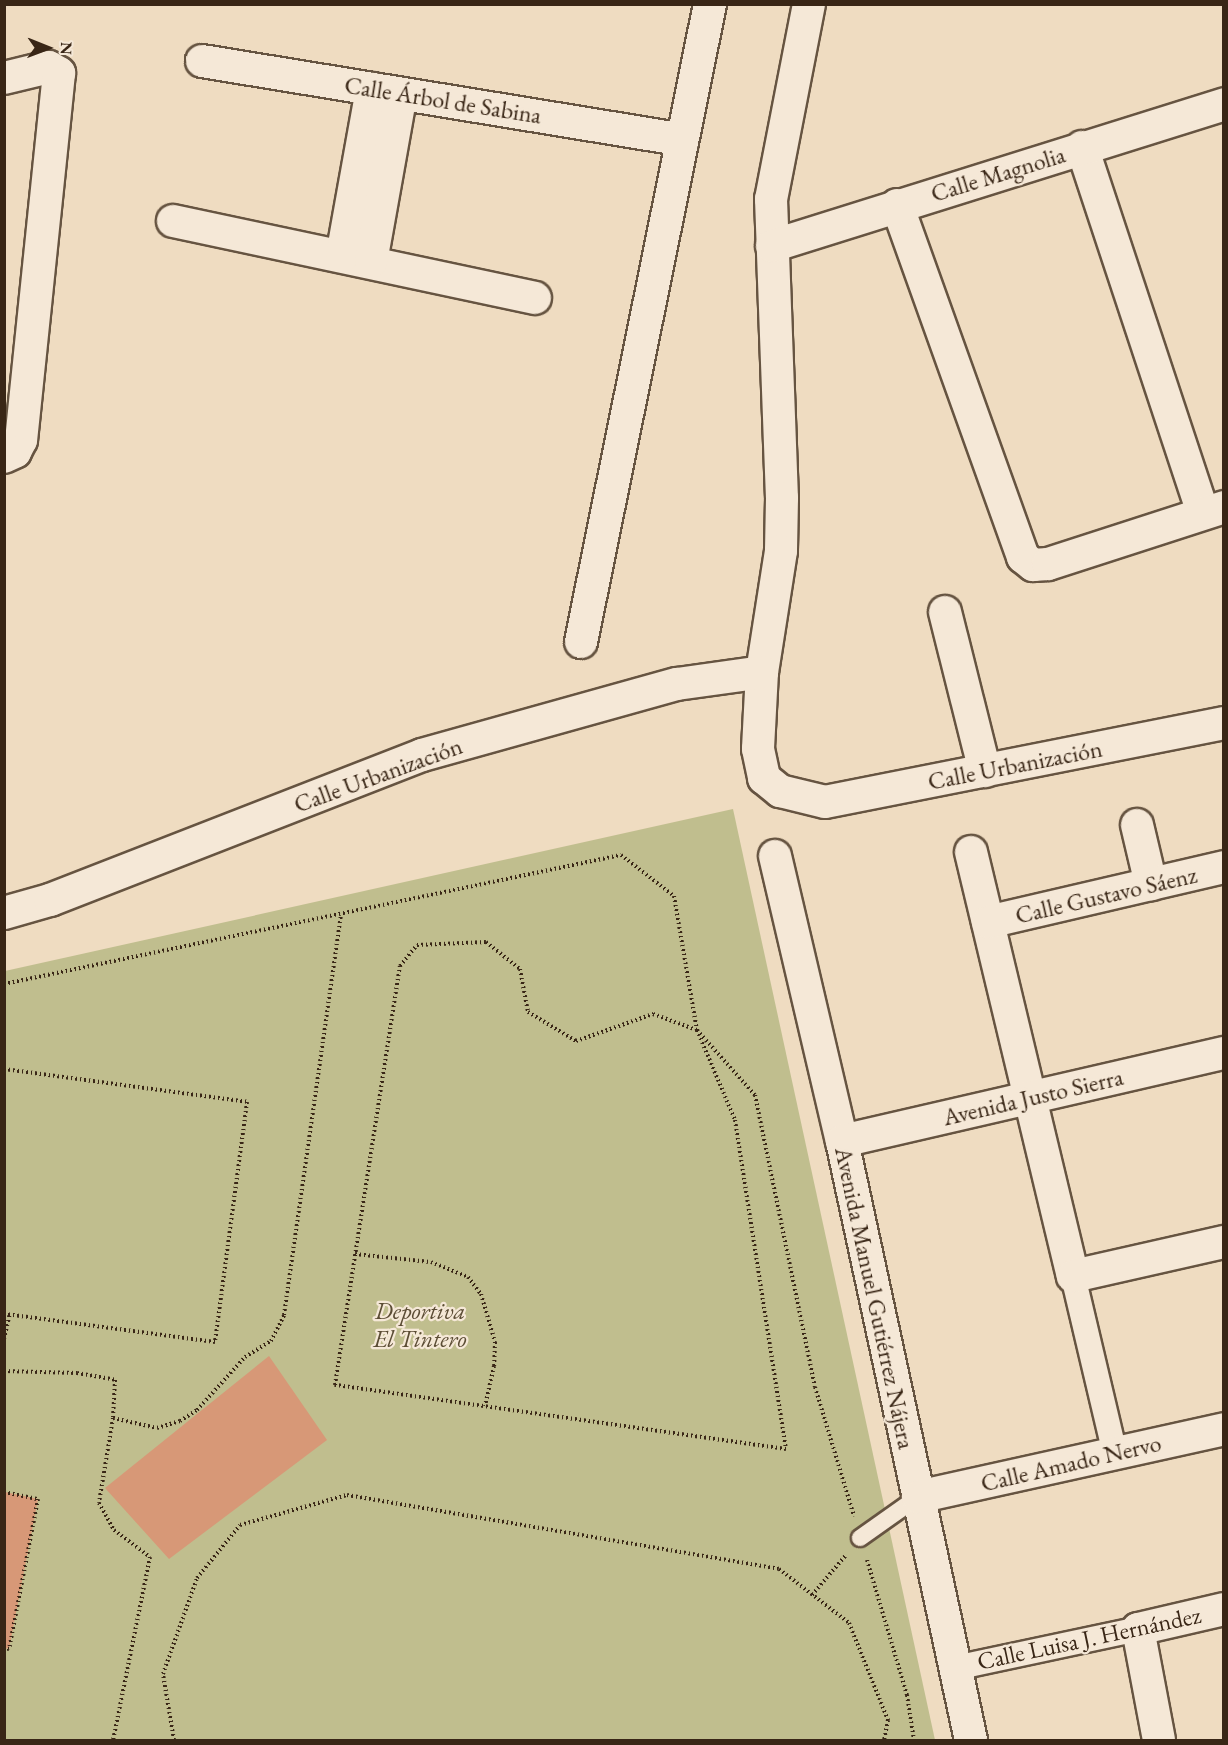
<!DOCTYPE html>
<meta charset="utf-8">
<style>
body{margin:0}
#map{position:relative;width:1228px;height:1745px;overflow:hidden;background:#efdcc1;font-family:"EB Garamond",serif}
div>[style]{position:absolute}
.green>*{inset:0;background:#c0be8e}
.building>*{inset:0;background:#d79877}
.path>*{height:4px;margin-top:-2px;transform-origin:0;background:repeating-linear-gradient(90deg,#392616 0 1.5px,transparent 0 4.5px)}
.roads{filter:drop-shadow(2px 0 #665441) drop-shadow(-2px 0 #665441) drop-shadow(0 2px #665441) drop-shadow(0 -2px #665441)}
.service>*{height:16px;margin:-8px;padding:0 8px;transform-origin:8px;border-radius:8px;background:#f5e8d7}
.pedestrian>*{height:24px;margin:-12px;padding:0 12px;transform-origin:12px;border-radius:12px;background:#f5e8d7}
.minor>*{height:32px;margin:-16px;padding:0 16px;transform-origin:16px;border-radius:16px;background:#f5e8d7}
span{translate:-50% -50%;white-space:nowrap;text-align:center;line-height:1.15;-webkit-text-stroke:4.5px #f5e8d7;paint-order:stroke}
.street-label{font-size:24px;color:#392616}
.park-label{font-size:24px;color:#5b4c34;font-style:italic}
.frame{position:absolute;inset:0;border:6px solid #392616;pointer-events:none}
.north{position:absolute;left:18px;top:18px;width:60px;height:60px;-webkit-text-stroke:4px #f5e8d7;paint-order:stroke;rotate:91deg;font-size:16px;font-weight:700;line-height:24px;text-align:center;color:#392616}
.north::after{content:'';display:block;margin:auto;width:21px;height:27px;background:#392616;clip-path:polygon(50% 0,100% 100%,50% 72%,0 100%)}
</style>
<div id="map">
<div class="green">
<i style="clip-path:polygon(733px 809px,935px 1740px,5px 1740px,5px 971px)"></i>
</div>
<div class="building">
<i style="clip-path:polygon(269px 1356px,327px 1440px,169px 1559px,105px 1488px)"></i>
<i style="clip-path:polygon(5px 1492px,38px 1499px,9px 1649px,5px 1648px)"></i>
</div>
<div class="path">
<i style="left:486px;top:942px;width:43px;rotate:38.5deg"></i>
<i style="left:520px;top:969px;width:44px;rotate:79.5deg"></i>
<i style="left:528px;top:1012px;width:56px;rotate:31.1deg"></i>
<i style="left:576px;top:1041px;width:82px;rotate:-19.3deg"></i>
<i style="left:653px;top:1014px;width:47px;rotate:20deg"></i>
<i style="left:697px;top:1030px;width:98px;rotate:67.1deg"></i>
<i style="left:735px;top:1120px;width:333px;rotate:81.2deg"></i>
<i style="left:786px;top:1449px;width:456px;rotate:-171.9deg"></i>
<i style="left:335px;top:1385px;width:424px;rotate:-81.2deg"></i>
<i style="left:400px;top:966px;width:27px;rotate:-51deg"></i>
<i style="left:417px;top:945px;width:69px;rotate:-2.5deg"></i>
<i style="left:4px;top:984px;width:630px;rotate:-11.81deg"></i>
<i style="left:621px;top:855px;width:67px;rotate:37.7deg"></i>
<i style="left:674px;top:896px;width:136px;rotate:80.3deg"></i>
<i style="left:697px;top:1030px;width:87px;rotate:48.3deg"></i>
<i style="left:755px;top:1095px;width:298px;rotate:78.4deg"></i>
<i style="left:815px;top:1387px;width:135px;rotate:73.2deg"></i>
<i style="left:4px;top:1069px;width:245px;rotate:7.7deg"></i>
<i style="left:247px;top:1102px;width:242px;rotate:97.6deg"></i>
<i style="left:215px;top:1342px;width:213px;rotate:-172.4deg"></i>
<i style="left:355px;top:1254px;width:76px;rotate:6deg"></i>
<i style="left:431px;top:1262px;width:40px;rotate:22deg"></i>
<i style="left:468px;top:1277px;width:21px;rotate:53deg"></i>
<i style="left:481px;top:1294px;width:50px;rotate:73.7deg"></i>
<i style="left:495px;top:1342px;width:24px;rotate:92deg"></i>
<i style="left:494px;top:1366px;width:41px;rotate:102.7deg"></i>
<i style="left:4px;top:1339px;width:26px;rotate:-77deg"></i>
<i style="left:4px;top:1371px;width:73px;rotate:1.6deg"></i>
<i style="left:77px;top:1373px;width:39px;rotate:10deg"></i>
<i style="left:115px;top:1380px;width:38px;rotate:93deg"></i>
<i style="left:113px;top:1418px;width:45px;rotate:12.8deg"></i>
<i style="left:157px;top:1428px;width:24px;rotate:-17deg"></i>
<i style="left:180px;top:1421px;width:20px;rotate:-33deg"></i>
<i style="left:197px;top:1410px;width:72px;rotate:-47.8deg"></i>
<i style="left:245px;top:1357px;width:31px;rotate:-32deg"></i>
<i style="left:271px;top:1341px;width:29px;rotate:-63deg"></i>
<i style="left:284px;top:1315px;width:405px;rotate:-81.9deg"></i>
<i style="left:113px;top:1418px;width:86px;rotate:99.4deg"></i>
<i style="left:99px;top:1503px;width:31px;rotate:61deg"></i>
<i style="left:114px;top:1530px;width:45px;rotate:36.9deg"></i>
<i style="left:150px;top:1557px;width:187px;rotate:101.4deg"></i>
<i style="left:4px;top:1492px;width:35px;rotate:12deg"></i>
<i style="left:38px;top:1499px;width:153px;rotate:100.9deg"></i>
<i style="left:9px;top:1649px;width:5px;rotate:-169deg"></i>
<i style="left:867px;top:1560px;width:141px;rotate:73.5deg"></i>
<i style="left:907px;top:1695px;width:46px;rotate:81.2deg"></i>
<i style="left:812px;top:1595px;width:52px;rotate:-49.6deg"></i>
<i style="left:174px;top:1740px;width:67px;rotate:-99.5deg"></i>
<i style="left:163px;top:1674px;width:102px;rotate:-70.5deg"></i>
<i style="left:197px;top:1578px;width:68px;rotate:-50.9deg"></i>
<i style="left:240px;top:1525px;width:111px;rotate:-15.7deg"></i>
<i style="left:347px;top:1495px;width:438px;rotate:9.7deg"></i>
<i style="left:779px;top:1569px;width:88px;rotate:37.6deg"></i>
<i style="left:849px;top:1623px;width:105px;rotate:68.1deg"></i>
<i style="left:888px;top:1720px;width:20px;rotate:101deg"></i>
</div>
<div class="roads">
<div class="service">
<i style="left:860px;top:1538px;width:71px;rotate:-35.3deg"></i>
</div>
<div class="pedestrian">
<i style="left:1073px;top:1276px;width:183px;rotate:76.7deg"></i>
<i style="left:955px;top:1668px;width:187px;rotate:-12deg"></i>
</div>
<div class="minor">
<i style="left:809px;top:4px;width:199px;rotate:101deg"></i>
<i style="left:771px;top:199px;width:299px;rotate:87.9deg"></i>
<i style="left:782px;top:498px;width:53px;rotate:91.1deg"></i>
<i style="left:781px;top:551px;width:122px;rotate:98.9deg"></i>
<i style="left:762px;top:672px;width:77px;rotate:93deg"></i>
<i style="left:758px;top:749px;width:30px;rotate:78deg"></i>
<i style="left:764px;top:778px;width:21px;rotate:39deg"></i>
<i style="left:780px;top:791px;width:46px;rotate:13.7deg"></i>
<i style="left:825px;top:802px;width:407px;rotate:-11.2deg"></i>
<i style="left:202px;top:61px;width:487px;rotate:9.3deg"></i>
<i style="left:4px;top:78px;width:46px;rotate:-13.7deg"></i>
<i style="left:49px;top:67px;width:12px;rotate:31deg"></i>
<i style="left:59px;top:73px;width:369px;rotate:95.9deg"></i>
<i style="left:21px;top:440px;width:13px;rotate:117deg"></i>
<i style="left:15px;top:452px;width:12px;rotate:156deg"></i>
<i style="left:1082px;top:147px;width:385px;rotate:71.7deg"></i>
<i style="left:897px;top:205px;width:374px;rotate:70.3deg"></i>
<i style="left:1023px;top:557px;width:13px;rotate:39deg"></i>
<i style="left:1033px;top:565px;width:15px;rotate:-4deg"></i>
<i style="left:1048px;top:564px;width:185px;rotate:-17.9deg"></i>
<i style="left:173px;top:221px;width:370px;rotate:12deg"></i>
<i style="left:772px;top:246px;width:474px;rotate:-17.4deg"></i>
<i style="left:342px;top:256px;width:170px;rotate:-79.8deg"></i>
<i style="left:371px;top:262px;width:171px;rotate:-79.9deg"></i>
<i style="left:945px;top:612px;width:164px;rotate:75.9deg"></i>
<i style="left:581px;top:642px;width:651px;rotate:-78.57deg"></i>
<i style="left:1137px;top:825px;width:61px;rotate:76.7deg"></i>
<i style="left:971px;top:852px;width:436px;rotate:76.5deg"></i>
<i style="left:1073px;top:1276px;width:155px;rotate:-12.7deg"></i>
<i style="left:775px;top:856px;width:293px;rotate:76.8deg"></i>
<i style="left:842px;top:1141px;width:613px;rotate:77.85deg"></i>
<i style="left:4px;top:913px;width:48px;rotate:-15.8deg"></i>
<i style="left:50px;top:900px;width:399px;rotate:-21.3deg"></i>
<i style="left:422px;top:755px;width:265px;rotate:-15.6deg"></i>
<i style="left:677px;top:684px;width:86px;rotate:-8deg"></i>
<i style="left:988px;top:922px;width:242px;rotate:-13.1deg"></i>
<i style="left:842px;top:1141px;width:392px;rotate:-13deg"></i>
<i style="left:918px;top:1497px;width:313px;rotate:-12.5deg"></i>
<i style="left:1159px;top:1740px;width:113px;rotate:-100.7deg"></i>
<i style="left:1138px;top:1629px;width:88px;rotate:-13.1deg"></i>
</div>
</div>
<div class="street-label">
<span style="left:443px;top:100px;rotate:9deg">Calle Árbol de Sabina</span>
<span style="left:998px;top:174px;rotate:-17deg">Calle Magnolia</span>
<span style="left:1015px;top:765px;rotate:-11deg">Calle Urbanización</span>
<span style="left:378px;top:775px;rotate:-20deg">Calle Urbanización</span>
<span style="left:1106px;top:895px;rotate:-13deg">Calle Gustavo Sáenz</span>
<span style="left:1033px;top:1097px;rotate:-13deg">Avenida Justo Sierra</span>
<span style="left:875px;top:1298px;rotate:78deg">Avenida Manuel Gutiérrez Nájera</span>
<span style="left:1071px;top:1463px;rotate:-13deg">Calle Amado Nervo</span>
<span style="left:1089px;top:1638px;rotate:-12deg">Calle Luisa J. Hernández</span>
</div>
<div class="park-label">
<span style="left:420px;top:1325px">Deportiva<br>El Tintero</span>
</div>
<div class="frame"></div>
<div class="north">N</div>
</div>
